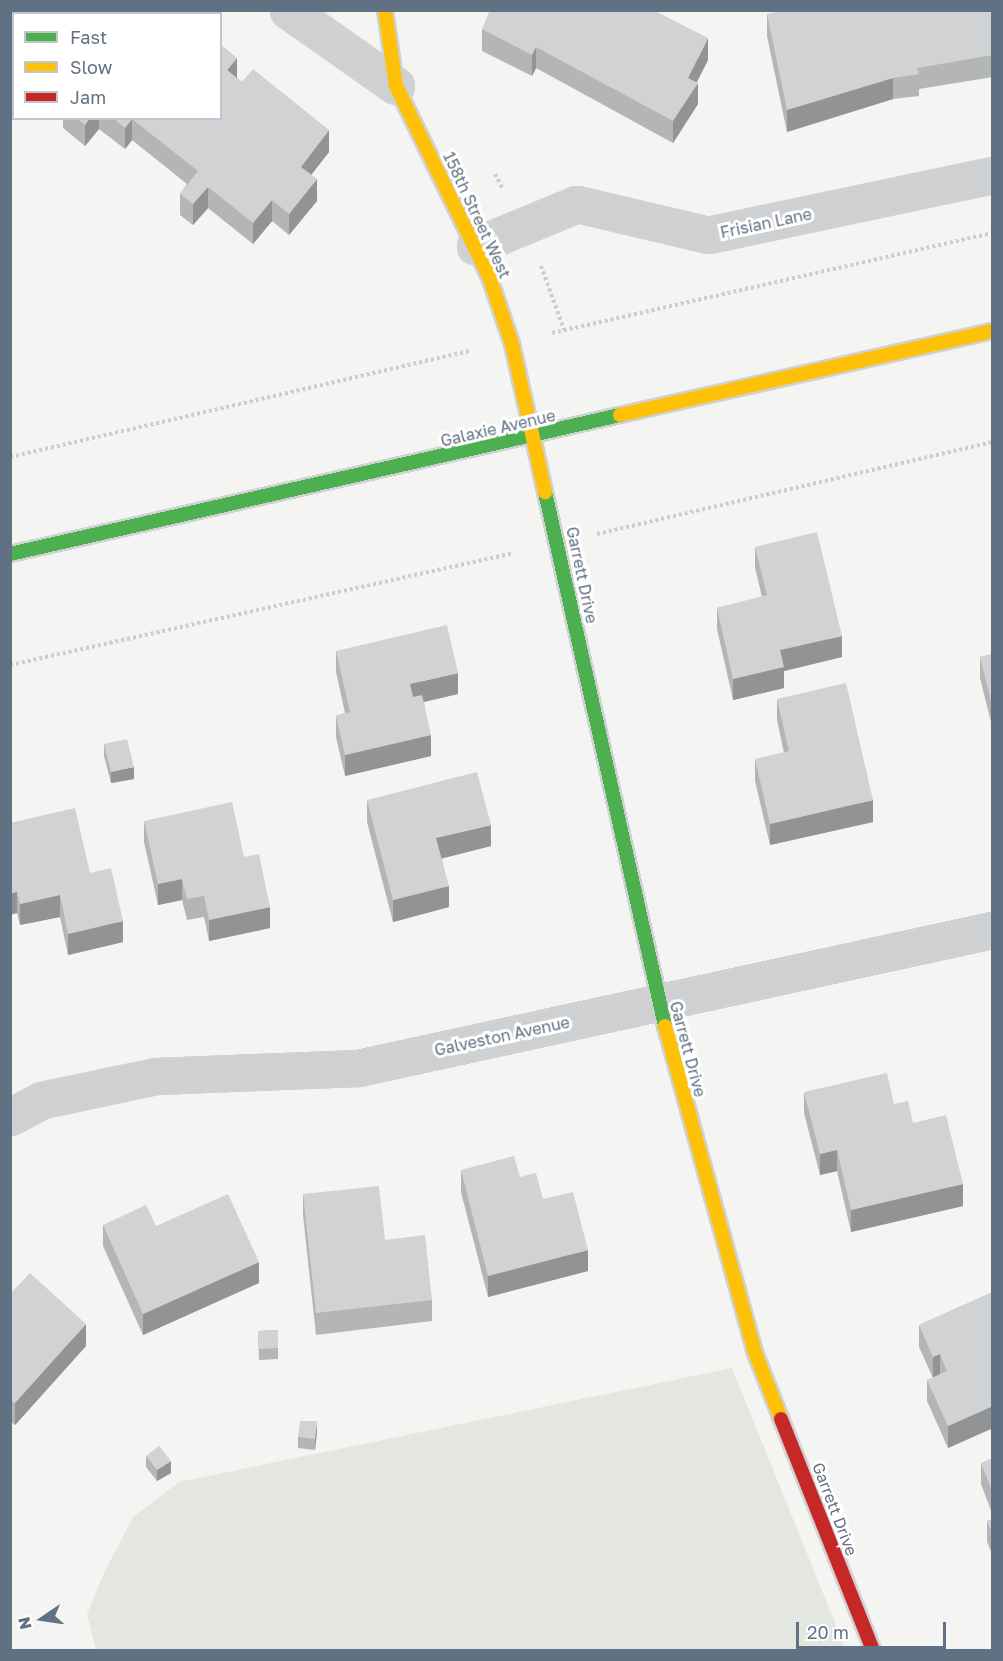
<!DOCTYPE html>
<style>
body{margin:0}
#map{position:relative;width:1003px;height:1661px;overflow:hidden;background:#f4f4f2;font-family:"Golos Text",sans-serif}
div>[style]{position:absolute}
.green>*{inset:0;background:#e3e7e0}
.path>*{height:4px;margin-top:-2px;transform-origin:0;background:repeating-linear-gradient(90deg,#cdcdcd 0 3px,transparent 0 6px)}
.roads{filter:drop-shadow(2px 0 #d0d1d2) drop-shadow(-2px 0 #d0d1d2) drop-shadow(0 2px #d0d1d2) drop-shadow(0 -2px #d0d1d2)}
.street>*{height:33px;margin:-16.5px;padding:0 16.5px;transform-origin:16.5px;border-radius:16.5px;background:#cfd0d1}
.fast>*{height:14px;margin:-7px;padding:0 7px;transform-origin:7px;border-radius:7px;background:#4caf50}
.slow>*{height:14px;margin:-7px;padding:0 7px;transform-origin:7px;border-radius:7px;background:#ffc107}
.jam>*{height:14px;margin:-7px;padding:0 7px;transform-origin:7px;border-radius:7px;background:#c62828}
.wall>*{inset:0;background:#b4b5b5}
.shaded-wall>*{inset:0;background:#929394}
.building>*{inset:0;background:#d1d2d3}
span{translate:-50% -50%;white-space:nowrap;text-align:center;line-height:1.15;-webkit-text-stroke:6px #fff;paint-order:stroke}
.street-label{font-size:16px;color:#617184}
.frame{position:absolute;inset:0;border:12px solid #617184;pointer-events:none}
.legend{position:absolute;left:12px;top:12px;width:210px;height:108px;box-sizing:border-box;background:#fff;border:2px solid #c0c6ce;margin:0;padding:8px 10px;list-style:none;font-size:18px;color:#617184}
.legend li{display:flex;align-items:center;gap:12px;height:30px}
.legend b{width:30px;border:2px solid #c0c6ce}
.north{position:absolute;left:12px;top:1589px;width:60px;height:60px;-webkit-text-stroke:4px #fff;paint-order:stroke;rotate:257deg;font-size:16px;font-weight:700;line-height:24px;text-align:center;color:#617184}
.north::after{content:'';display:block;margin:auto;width:21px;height:27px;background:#617184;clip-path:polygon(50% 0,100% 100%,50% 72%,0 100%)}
.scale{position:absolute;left:796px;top:1622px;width:150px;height:27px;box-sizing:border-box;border:3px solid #617184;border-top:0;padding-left:8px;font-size:18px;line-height:21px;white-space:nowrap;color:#617184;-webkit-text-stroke:4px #fff;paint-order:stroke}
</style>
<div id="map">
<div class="green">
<i style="clip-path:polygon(732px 1368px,846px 1650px,96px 1650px,87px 1614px,104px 1573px,133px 1517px,179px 1482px)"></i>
</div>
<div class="path">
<i style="left:495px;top:174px;width:17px;rotate:62deg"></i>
<i style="left:541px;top:266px;width:68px;rotate:70.2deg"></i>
<i style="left:552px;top:333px;width:451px;rotate:-12.8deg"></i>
<i style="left:10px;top:457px;width:471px;rotate:-13deg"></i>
<i style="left:597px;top:534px;width:406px;rotate:-13.1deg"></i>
<i style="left:10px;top:665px;width:516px;rotate:-12.53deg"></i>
</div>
<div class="roads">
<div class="street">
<i style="left:288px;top:10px;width:132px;rotate:35.1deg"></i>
<i style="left:475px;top:246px;width:110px;rotate:-22.4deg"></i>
<i style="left:577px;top:204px;width:135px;rotate:13.3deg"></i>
<i style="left:708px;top:235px;width:290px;rotate:-11.9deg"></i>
<i style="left:10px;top:1117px;width:36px;rotate:-28deg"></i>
<i style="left:42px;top:1100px;width:116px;rotate:-11.9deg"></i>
<i style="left:156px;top:1076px;width:202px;rotate:-2.3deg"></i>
<i style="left:358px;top:1068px;width:649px;rotate:-12.28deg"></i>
</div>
<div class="fast">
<i style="left:545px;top:492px;width:547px;rotate:77.33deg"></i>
<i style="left:10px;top:554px;width:626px;rotate:-12.84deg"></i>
</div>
<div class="slow">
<i style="left:385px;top:10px;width:77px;rotate:81.8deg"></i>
<i style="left:396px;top:86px;width:215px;rotate:64deg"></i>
<i style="left:490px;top:279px;width:69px;rotate:71.3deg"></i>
<i style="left:512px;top:344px;width:152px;rotate:77.4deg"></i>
<i style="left:620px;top:415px;width:381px;rotate:-12.7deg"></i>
<i style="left:665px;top:1026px;width:336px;rotate:74.6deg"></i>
<i style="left:754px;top:1350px;width:74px;rotate:68.6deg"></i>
</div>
<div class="jam">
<i style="left:781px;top:1419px;width:249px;rotate:68.3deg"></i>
</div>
</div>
<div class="wall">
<i style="clip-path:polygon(993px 10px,993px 77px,919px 89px,919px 96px,893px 99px,787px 132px,767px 36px,767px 14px)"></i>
<i style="clip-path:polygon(482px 29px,708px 60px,697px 82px,698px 104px,673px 143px,536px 68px,532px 76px,482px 51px)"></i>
<i style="clip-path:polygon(237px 78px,329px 152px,311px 175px,317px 201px,289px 235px,272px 221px,253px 244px,208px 208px,193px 225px,180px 215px,180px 194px,187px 184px,132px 140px,125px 149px,99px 129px,85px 146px,63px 128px,63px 118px,220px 118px)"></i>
<i style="clip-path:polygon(755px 547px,842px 657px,784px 671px,784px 688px,733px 700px,717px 629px,717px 608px,762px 597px,755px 568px)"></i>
<i style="clip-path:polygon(336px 651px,458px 694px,424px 702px,431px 756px,345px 776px,336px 737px,336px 716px,345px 713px,336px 672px)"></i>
<i style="clip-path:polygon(993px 654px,993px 730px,980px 678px,980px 657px)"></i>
<i style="clip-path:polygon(777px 699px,873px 822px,770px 845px,755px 781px,755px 759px,784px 753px,777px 720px)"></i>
<i style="clip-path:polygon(104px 744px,134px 779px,111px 783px,104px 756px)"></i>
<i style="clip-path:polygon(367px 800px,491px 846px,442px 858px,449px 907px,393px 922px,367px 822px)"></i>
<i style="clip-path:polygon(144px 821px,244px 857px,270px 928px,209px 941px,204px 917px,187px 920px,182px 900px,158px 905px,144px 842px)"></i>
<i style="clip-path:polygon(10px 823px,90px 873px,123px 942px,68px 955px,60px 917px,20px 925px,17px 913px)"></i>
<i style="clip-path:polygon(991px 1074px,993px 1074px,993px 1156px,991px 1156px)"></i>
<i style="clip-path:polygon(804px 1092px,894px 1104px,913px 1123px,963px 1206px,851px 1232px,837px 1171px,820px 1175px,804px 1113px)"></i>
<i style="clip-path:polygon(461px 1170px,520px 1177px,543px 1199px,588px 1271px,488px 1297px,461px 1192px)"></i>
<i style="clip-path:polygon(303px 1194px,385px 1240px,432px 1300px,432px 1321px,316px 1335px,303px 1215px)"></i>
<i style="clip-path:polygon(103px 1225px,156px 1226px,259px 1283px,143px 1335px,103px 1246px)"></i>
<i style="clip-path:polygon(993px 1292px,993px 1428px,948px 1448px,927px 1401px,927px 1380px,933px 1378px,919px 1347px,919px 1325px)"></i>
<i style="clip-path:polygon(10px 1294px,86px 1346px,15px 1425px,10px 1421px)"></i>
<i style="clip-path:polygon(278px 1330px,278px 1359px,259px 1360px,258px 1331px)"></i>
<i style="clip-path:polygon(317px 1432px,315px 1450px,298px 1448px,298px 1437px)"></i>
<i style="clip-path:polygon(146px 1456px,171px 1473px,157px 1481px,146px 1467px)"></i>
<i style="clip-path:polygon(993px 1458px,993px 1516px,981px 1484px,981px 1463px)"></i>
<i style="clip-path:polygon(993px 1519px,993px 1556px,987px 1542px,987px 1521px)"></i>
</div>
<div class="shaded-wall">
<i style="clip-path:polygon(708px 38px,708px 60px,691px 93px,698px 83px,698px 104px,673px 143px,673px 121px,688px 78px)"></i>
<i style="clip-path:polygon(536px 47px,536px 68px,532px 76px,532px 55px)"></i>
<i style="clip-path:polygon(237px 58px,237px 79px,227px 70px)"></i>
<i style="clip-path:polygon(893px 78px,893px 99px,787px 132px,787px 110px)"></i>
<i style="clip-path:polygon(90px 118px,99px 118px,99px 129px,85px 146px,85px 125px)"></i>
<i style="clip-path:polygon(132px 119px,132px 140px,125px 149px,125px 128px)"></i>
<i style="clip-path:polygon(329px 130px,329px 152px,301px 188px,301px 167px)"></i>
<i style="clip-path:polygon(317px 179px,317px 201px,289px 235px,289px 214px)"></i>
<i style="clip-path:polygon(208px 187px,208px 208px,193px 225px,193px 204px)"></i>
<i style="clip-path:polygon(272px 200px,272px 221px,253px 244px,253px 223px)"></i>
<i style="clip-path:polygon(842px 636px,842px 657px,784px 671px,784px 688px,733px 700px,733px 679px,780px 650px)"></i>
<i style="clip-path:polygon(458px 673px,458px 694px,410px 705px,410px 684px)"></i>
<i style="clip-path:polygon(431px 735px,431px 756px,345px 776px,345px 755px)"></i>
<i style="clip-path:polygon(134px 767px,134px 779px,111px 783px,111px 772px)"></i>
<i style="clip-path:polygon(873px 800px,873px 822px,770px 845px,770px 824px)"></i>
<i style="clip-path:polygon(491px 825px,491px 846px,436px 860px,436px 838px)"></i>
<i style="clip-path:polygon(182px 879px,182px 900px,158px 905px,158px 884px)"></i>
<i style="clip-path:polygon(449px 886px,449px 907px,393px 922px,393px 900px)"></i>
<i style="clip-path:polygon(17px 892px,17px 913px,10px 915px,10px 893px)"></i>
<i style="clip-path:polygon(60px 895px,60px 917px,20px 925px,20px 904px)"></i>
<i style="clip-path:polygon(270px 907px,270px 928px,209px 941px,209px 920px)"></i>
<i style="clip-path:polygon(123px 921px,123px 942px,68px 955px,68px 934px)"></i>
<i style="clip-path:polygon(837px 1150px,837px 1171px,820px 1175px,820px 1154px)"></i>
<i style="clip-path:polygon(963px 1184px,963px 1206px,851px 1232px,851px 1210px)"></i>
<i style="clip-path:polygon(588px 1250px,588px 1271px,488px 1297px,488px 1276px)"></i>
<i style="clip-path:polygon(259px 1262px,259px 1283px,143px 1335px,143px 1314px)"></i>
<i style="clip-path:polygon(86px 1324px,86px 1346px,15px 1425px,15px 1403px)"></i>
<i style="clip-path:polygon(940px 1354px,940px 1375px,933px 1378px,933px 1357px)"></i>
<i style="clip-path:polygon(993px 1406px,993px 1428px,948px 1448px,948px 1426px)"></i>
<i style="clip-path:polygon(317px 1421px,317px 1432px,315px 1450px,315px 1439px)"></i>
<i style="clip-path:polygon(171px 1461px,171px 1473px,157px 1481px,157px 1470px)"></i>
</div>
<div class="building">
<i style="clip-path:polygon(125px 10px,139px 10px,143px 14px,123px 14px)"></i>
<i style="clip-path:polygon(157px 10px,178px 10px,182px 14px,154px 14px)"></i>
<i style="clip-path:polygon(490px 10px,653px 10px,708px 38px,688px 78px,698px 83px,673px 121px,536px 47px,532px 55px,482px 29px)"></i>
<i style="clip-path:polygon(784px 10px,993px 10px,993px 55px,917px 68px,919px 74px,893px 78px,787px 110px,767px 14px)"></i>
<i style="clip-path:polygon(220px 44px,237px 58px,227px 70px,242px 82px,253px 69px,329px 130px,301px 167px,317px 179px,289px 214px,272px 200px,253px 223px,208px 187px,193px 204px,180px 194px,198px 171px,132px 119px,125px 128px,113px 118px,220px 118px)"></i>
<i style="clip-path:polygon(77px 118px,90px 118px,85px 125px)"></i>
<i style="clip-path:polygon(817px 532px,842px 636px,780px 650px,784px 667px,733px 679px,717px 608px,767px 595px,755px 547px)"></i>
<i style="clip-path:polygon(447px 625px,458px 673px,410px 684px,413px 697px,422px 695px,431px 735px,345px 755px,336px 716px,350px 712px,336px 651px)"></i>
<i style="clip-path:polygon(993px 654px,993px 709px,980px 657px)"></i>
<i style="clip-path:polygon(846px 683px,873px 800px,770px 824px,755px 759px,789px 751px,777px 699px)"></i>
<i style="clip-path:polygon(127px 739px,134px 767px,111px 772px,104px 744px)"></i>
<i style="clip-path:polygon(477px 772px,491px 825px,436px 838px,449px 886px,393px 900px,367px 800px)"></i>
<i style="clip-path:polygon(232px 802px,244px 857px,259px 854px,270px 907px,209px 920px,204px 896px,187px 899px,182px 879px,158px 884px,144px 821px)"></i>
<i style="clip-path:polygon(75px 808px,90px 873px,111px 868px,123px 921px,68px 934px,60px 895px,20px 904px,17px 892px,10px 893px,10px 823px)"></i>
<i style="clip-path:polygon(887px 1073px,894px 1104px,908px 1101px,913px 1123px,946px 1115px,963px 1184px,851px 1210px,837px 1150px,820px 1154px,804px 1092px)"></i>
<i style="clip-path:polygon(991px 1074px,993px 1074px,993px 1135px,991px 1135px)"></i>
<i style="clip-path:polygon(514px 1156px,520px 1177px,536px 1173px,543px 1199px,573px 1192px,588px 1250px,488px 1276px,461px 1170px)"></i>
<i style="clip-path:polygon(379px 1186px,385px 1240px,425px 1235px,432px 1300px,316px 1313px,303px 1194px)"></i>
<i style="clip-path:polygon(228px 1194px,259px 1262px,143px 1314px,103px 1225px,146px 1205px,156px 1226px)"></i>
<i style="clip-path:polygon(30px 1273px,86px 1324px,15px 1403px,10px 1400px,10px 1294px)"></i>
<i style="clip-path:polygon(993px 1292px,993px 1406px,948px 1426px,927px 1380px,947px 1371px,940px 1354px,933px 1357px,919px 1325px)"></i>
<i style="clip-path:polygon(278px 1330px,278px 1348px,259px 1349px,258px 1331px)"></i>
<i style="clip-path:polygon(300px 1421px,317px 1421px,315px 1439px,298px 1437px)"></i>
<i style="clip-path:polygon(159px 1446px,171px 1461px,157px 1470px,146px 1456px)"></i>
<i style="clip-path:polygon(993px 1458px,993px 1494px,981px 1463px)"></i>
<i style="clip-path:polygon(993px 1519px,993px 1535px,987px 1521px)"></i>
</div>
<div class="street-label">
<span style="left:477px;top:215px;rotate:65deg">158th Street West</span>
<span style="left:766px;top:223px;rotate:-12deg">Frisian Lane</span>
<span style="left:498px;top:428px;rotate:-13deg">Galaxie Avenue</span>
<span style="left:582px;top:575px;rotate:78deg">Garrett Drive</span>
<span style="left:502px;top:1036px;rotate:-12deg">Galveston Avenue</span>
<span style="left:688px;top:1049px;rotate:75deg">Garrett Drive</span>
<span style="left:835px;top:1509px;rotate:69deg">Garrett Drive</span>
</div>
<div class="frame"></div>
<ul class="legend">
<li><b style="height:8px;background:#4caf50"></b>Fast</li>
<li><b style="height:8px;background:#ffc107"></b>Slow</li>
<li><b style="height:8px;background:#c62828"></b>Jam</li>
</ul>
<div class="north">N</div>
<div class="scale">20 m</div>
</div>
